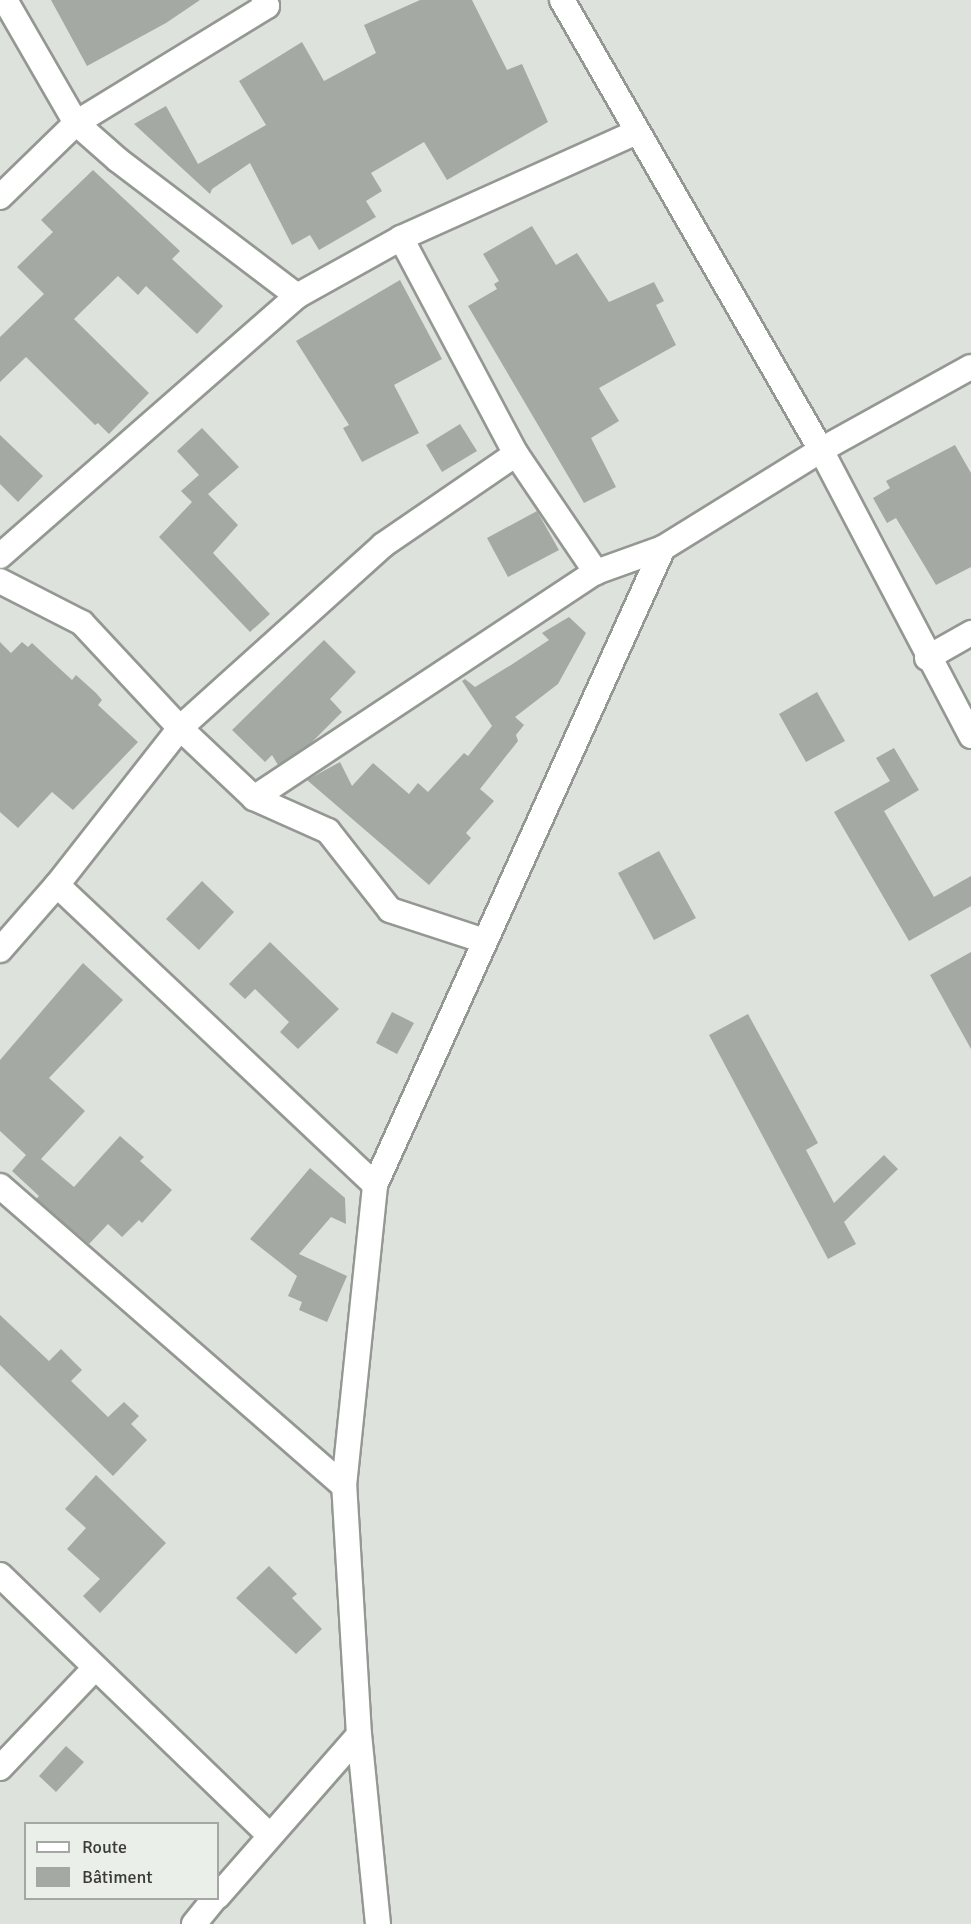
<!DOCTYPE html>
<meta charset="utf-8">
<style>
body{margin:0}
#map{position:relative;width:971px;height:1924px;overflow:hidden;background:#dee2dc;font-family:Signika,sans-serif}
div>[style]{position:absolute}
.building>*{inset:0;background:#a5a9a3}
.roads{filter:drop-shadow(2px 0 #949892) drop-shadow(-2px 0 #949892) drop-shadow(0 2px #949892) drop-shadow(0 -2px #949892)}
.minor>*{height:24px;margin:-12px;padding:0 12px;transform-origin:12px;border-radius:12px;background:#fff}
span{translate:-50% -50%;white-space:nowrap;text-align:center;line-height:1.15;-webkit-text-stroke:4.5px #ebefe9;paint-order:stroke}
.legend{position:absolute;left:24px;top:1822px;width:195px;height:78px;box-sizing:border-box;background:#ebefe9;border:2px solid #a4a7a3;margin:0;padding:8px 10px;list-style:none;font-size:18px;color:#3a3b39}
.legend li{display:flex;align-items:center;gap:12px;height:30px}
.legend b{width:30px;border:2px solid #a4a7a3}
</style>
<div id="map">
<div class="building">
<i style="clip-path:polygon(51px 0,200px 0,166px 23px,87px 66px)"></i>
<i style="clip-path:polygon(420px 0,472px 0,507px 70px,522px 64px,548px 122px,447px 180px,424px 142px,371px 173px,382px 191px,366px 201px,376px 217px,319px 250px,310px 235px,292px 245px,250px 163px,212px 189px,210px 194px,134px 124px,166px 106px,198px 164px,266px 125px,239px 81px,302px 42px,324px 81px,376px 53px,364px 25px)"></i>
<i style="clip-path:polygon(93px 170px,180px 251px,172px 259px,223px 306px,197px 334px,146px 286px,138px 295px,118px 276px,74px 319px,149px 393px,109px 434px,98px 423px,95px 425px,26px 357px,0 382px,0 337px,44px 294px,17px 267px,53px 232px,41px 220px)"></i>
<i style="clip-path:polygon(532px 226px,556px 265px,577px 253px,609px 302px,654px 282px,664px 301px,656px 305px,676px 345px,599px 388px,619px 421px,591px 438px,616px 487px,584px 503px,468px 306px,497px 289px,494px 284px,499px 281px,483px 254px)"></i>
<i style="clip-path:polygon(400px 280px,442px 359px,394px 385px,419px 433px,362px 462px,343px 428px,349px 425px,296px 341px)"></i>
<i style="clip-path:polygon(460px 424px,477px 451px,442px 472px,426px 445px)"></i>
<i style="clip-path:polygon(202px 428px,239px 467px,208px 494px,238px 525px,213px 553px,270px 614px,250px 632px,159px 537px,192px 502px,181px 491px,199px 475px,177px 451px)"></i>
<i style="clip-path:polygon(0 435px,43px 476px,18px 502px,0 484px)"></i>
<i style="clip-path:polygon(955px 445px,971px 473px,971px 567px,936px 585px,896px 518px,887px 523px,873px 498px,890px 488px,886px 481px)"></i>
<i style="clip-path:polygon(537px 511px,559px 550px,508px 577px,487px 538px)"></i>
<i style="clip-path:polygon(569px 617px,586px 633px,558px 684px,515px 717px,524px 725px,516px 735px,518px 741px,480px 789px,494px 801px,466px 833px,471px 838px,429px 885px,307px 780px,340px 762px,352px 786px,373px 763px,409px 794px,418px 783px,428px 792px,464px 753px,468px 756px,492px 726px,462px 681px,465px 679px,475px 687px,511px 665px,549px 640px,542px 633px)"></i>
<i style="clip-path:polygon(324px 640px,356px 672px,330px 699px,342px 712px,309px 745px,278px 765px,272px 755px,265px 762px,232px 730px)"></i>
<i style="clip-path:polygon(0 642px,11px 653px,22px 642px,28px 647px,32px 643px,72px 680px,76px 675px,96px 693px,102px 700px,98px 705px,138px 742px,73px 810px,52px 792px,18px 828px,0 812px)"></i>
<i style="clip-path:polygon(817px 692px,845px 741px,806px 762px,779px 714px)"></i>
<i style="clip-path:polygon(894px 748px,919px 790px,884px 811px,934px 897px,971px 876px,971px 906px,909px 941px,834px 812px,890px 781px,876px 758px)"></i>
<i style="clip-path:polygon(659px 851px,696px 918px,654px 940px,618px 873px)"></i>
<i style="clip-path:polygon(202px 881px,234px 912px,199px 950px,166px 919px)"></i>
<i style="clip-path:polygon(270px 942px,339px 1009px,298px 1049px,280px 1032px,289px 1022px,255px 989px,245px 999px,229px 984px)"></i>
<i style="clip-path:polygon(971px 952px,971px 1049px,930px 975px)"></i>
<i style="clip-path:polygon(83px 963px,123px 1000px,49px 1078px,85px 1111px,41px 1159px,74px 1187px,120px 1136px,144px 1157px,140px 1161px,172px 1190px,142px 1223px,139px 1220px,122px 1237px,108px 1224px,89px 1244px,36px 1199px,39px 1196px,12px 1171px,26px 1155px,0 1131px,0 1060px)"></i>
<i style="clip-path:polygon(392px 1012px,414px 1023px,397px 1054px,376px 1043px)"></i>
<i style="clip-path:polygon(748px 1014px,818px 1143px,806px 1150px,834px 1203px,884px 1155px,898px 1169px,844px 1222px,856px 1244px,828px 1259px,709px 1035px)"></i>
<i style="clip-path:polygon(310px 1168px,345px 1198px,346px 1224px,331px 1217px,299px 1254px,347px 1276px,327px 1322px,299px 1310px,302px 1302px,288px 1296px,297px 1276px,250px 1239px)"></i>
<i style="clip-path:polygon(0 1315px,49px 1361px,61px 1349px,82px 1370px,71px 1381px,108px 1417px,124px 1402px,139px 1416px,131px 1424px,147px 1440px,113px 1476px,0 1365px)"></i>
<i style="clip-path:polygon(96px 1475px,166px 1543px,100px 1613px,83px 1596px,100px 1579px,67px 1549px,86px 1528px,65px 1509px)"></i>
<i style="clip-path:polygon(269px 1566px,297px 1594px,292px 1598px,322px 1629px,296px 1654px,236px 1598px)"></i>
<i style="clip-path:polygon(66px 1746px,84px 1762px,56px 1792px,39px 1776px)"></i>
</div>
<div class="roads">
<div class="minor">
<i style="left:5px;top:0;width:142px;rotate:60deg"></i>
<i style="left:76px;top:123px;width:56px;rotate:41.4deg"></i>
<i style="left:118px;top:160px;width:225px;rotate:37.2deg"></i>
<i style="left:297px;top:296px;width:119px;rotate:-29.1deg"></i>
<i style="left:401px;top:238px;width:256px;rotate:-24.2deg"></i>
<i style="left:562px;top:0;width:519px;rotate:60.08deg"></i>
<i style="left:821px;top:450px;width:323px;rotate:62.3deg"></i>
<i style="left:0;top:197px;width:106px;rotate:-44.2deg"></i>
<i style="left:76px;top:123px;width:224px;rotate:-31.5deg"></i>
<i style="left:267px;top:6px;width:7px;rotate:-117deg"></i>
<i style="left:401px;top:238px;width:245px;rotate:62deg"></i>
<i style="left:516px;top:454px;width:143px;rotate:55.9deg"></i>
<i style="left:0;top:556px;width:395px;rotate:-41.2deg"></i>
<i style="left:0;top:581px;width:92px;rotate:27.1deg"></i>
<i style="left:82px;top:623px;width:144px;rotate:47deg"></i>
<i style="left:180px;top:728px;width:102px;rotate:43.4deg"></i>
<i style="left:254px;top:798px;width:81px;rotate:24deg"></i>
<i style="left:328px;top:831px;width:100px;rotate:51.9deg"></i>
<i style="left:390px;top:910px;width:100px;rotate:18.1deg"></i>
<i style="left:927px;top:658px;width:51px;rotate:-29.6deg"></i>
<i style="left:254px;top:798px;width:410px;rotate:-33.5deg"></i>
<i style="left:596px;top:572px;width:71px;rotate:-19.7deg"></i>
<i style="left:663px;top:548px;width:186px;rotate:-31.8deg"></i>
<i style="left:821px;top:450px;width:171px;rotate:-29deg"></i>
<i style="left:57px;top:885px;width:437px;rotate:43.3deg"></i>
<i style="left:0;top:950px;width:86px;rotate:-48.8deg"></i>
<i style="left:57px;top:885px;width:199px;rotate:-51.9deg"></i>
<i style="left:180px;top:728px;width:273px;rotate:-42deg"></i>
<i style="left:383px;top:545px;width:161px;rotate:-34.4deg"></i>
<i style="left:0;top:1186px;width:456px;rotate:41.1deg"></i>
<i style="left:0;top:1575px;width:373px;rotate:44deg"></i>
<i style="left:0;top:1768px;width:138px;rotate:-46.5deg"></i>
<i style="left:218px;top:1896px;width:214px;rotate:-48.8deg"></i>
<i style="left:194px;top:1924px;width:33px;rotate:-51deg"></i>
<i style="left:378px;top:1924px;width:190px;rotate:-95.7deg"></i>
<i style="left:359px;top:1735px;width:249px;rotate:-93.4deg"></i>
<i style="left:344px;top:1486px;width:303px;rotate:-84.1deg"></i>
<i style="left:375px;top:1185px;width:699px;rotate:-65.67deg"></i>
</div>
</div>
<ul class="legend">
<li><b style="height:8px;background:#fff"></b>Route</li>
<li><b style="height:16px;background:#a5a9a3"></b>Bâtiment</li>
</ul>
</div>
